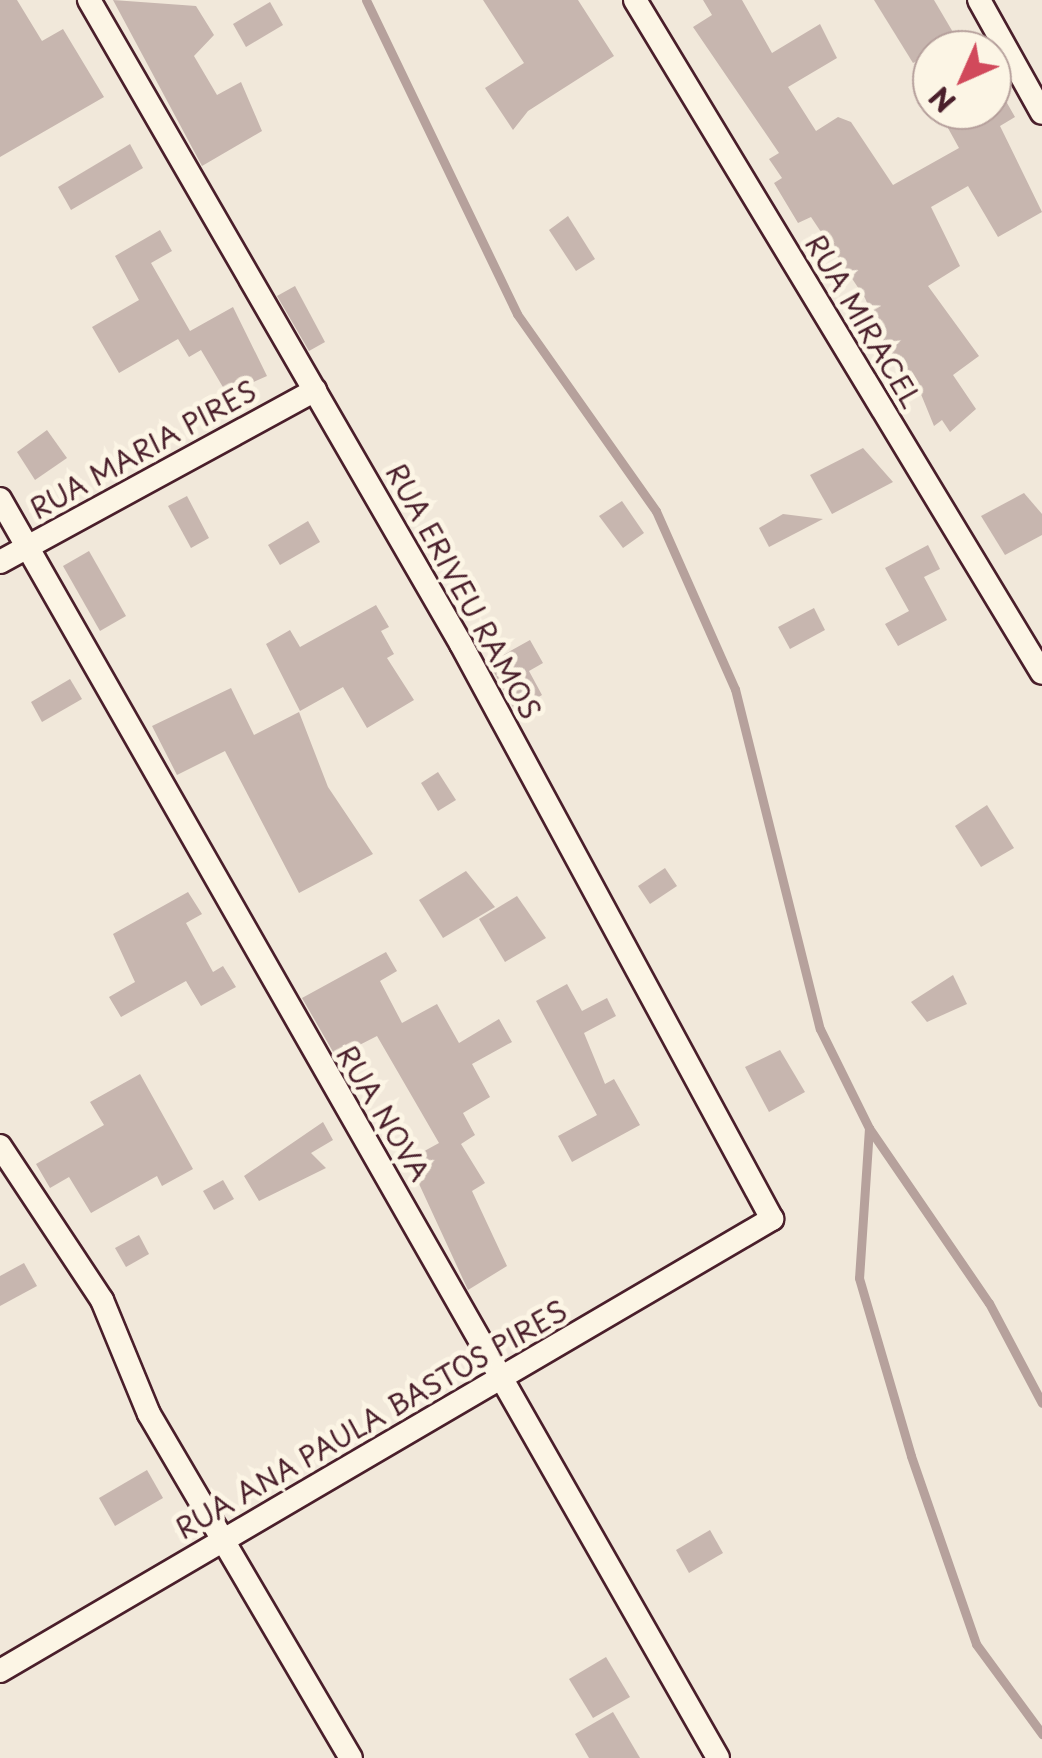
<!DOCTYPE html>
<style>
body{margin:0}
#map{position:relative;width:1042px;height:1758px;overflow:hidden;background:#f1e8da;font-family:"Playpen Sans",sans-serif}
div>[style]{position:absolute}
.stream>*{height:9px;margin:-4.5px;padding:0 4.5px;transform-origin:4.5px;border-radius:4.5px;background:#b6a19c}
.building>*{inset:0;background:#c7b6af}
.roads{filter:drop-shadow(2px 0 #4a1f2b) drop-shadow(-2px 0 #4a1f2b) drop-shadow(0 2px #4a1f2b) drop-shadow(0 -2px #4a1f2b)}
.minor>*{height:22px;margin:-11px;padding:0 11px;transform-origin:11px;border-radius:11px;background:#fcf5e5}
span{translate:-50% -50%;white-space:nowrap;text-align:center;line-height:1.15;-webkit-text-stroke:10px #fcf5e5;paint-order:stroke}
.street-label{font-size:28px;color:#4a1f2b}
.north{position:absolute;left:912px;top:30px;width:100px;height:100px;box-sizing:border-box;background:#fcf5e5;border:2px solid #b59f9b;border-radius:50%;rotate:225deg;font-size:28px;font-weight:700;line-height:40px;text-align:center;color:#4a1f2b}
.north::after{content:'';display:block;margin:auto;width:35px;height:45px;background:#d1495b;clip-path:polygon(50% 0,100% 100%,50% 72%,0 100%)}
</style>
<div id="map">
<div class="stream">
<i style="left:366px;top:0;width:348px;rotate:64.3deg"></i>
<i style="left:517px;top:314px;width:241px;rotate:54.8deg"></i>
<i style="left:656px;top:511px;width:195px;rotate:66.1deg"></i>
<i style="left:735px;top:689px;width:350px;rotate:76deg"></i>
<i style="left:820px;top:1029px;width:110px;rotate:63.7deg"></i>
<i style="left:869px;top:1128px;width:150px;rotate:93.8deg"></i>
<i style="left:859px;top:1278px;width:185px;rotate:73.7deg"></i>
<i style="left:911px;top:1456px;width:199px;rotate:70.9deg"></i>
<i style="left:976px;top:1644px;width:112px;rotate:53.7deg"></i>
<i style="left:869px;top:1128px;width:212px;rotate:55.6deg"></i>
<i style="left:989px;top:1303px;width:113px;rotate:62.1deg"></i>
</div>
<div class="building">
<i style="clip-path:polygon(0 0,17px 0,42px 41px,63px 29px,104px 97px,0 157px)"></i>
<i style="clip-path:polygon(113px 0,196px 6px,214px 35px,194px 56px,217px 95px,241px 82px,262px 131px,202px 166px)"></i>
<i style="clip-path:polygon(483px 0,578px 0,614px 56px,528px 111px,513px 130px,485px 88px,524px 63px)"></i>
<i style="clip-path:polygon(703px 0,742px 0,772px 53px,820px 24px,837px 58px,788px 87px,816px 131px,838px 117px,851px 122px,893px 185px,959px 148px,938px 110px,992px 110px,1003px 96px,1015px 117px,1000px 126px,1042px 212px,998px 237px,968px 186px,931px 207px,960px 266px,928px 286px,979px 356px,953px 375px,976px 409px,950px 432px,942px 420px,934px 426px,916px 382px,900px 361px,893px 365px,865px 298px,811px 217px,798px 223px,774px 183px,782px 178px,769px 159px,779px 153px,693px 27px,712px 15px)"></i>
<i style="clip-path:polygon(874px 0,934px 0,957px 39px,913px 63px)"></i>
<i style="clip-path:polygon(270px 2px,283px 25px,246px 47px,233px 24px)"></i>
<i style="clip-path:polygon(130px 144px,143px 168px,71px 210px,58px 187px)"></i>
<i style="clip-path:polygon(568px 216px,595px 259px,576px 271px,549px 230px)"></i>
<i style="clip-path:polygon(160px 230px,172px 251px,151px 263px,190px 331px,233px 307px,267px 376px,227px 394px,201px 350px,189px 357px,178px 339px,119px 373px,92px 327px,139px 300px,115px 256px)"></i>
<i style="clip-path:polygon(295px 286px,325px 342px,309px 351px,277px 296px)"></i>
<i style="clip-path:polygon(47px 430px,67px 458px,35px 480px,17px 452px)"></i>
<i style="clip-path:polygon(863px 448px,893px 482px,832px 514px,810px 475px)"></i>
<i style="clip-path:polygon(1024px 493px,1042px 514px,1042px 535px,1005px 555px,981px 516px)"></i>
<i style="clip-path:polygon(187px 496px,209px 538px,191px 548px,168px 506px)"></i>
<i style="clip-path:polygon(622px 501px,644px 533px,623px 548px,599px 516px)"></i>
<i style="clip-path:polygon(783px 514px,823px 519px,769px 547px,759px 528px)"></i>
<i style="clip-path:polygon(308px 521px,320px 542px,280px 565px,268px 545px)"></i>
<i style="clip-path:polygon(928px 545px,940px 569px,924px 577px,947px 620px,898px 646px,885px 624px,909px 611px,885px 568px)"></i>
<i style="clip-path:polygon(89px 551px,126px 616px,100px 631px,63px 566px)"></i>
<i style="clip-path:polygon(376px 605px,389px 627px,381px 631px,394px 654px,387px 658px,414px 700px,367px 728px,343px 687px,300px 711px,266px 644px,290px 630px,300px 647px)"></i>
<i style="clip-path:polygon(814px 608px,825px 630px,790px 649px,778px 627px)"></i>
<i style="clip-path:polygon(530px 640px,543px 663px,529px 671px,542px 695px,515px 711px,489px 663px)"></i>
<i style="clip-path:polygon(70px 679px,82px 699px,42px 722px,31px 702px)"></i>
<i style="clip-path:polygon(231px 688px,254px 735px,299px 712px,328px 787px,373px 854px,299px 893px,225px 751px,177px 775px,152px 726px)"></i>
<i style="clip-path:polygon(438px 772px,456px 800px,438px 811px,421px 783px)"></i>
<i style="clip-path:polygon(987px 805px,1014px 848px,981px 867px,955px 826px)"></i>
<i style="clip-path:polygon(665px 868px,677px 886px,650px 904px,638px 886px)"></i>
<i style="clip-path:polygon(466px 871px,495px 907px,443px 938px,419px 900px)"></i>
<i style="clip-path:polygon(188px 892px,202px 914px,186px 923px,213px 972px,223px 966px,236px 987px,201px 1006px,186px 981px,121px 1017px,109px 997px,135px 982px,113px 934px)"></i>
<i style="clip-path:polygon(517px 896px,546px 938px,505px 962px,479px 919px)"></i>
<i style="clip-path:polygon(386px 952px,397px 971px,380px 981px,402px 1023px,437px 1004px,459px 1043px,499px 1019px,512px 1042px,472px 1064px,490px 1097px,463px 1113px,475px 1135px,461px 1144px,485px 1183px,472px 1191px,507px 1266px,468px 1290px,408px 1160px,439px 1143px,377px 1036px,336px 1057px,302px 998px)"></i>
<i style="clip-path:polygon(953px 975px,967px 1004px,927px 1022px,911px 1002px)"></i>
<i style="clip-path:polygon(567px 984px,582px 1011px,607px 998px,616px 1016px,584px 1033px,605px 1084px,614px 1079px,640px 1125px,572px 1162px,558px 1136px,597px 1115px,536px 1001px)"></i>
<i style="clip-path:polygon(780px 1050px,805px 1092px,769px 1112px,745px 1067px)"></i>
<i style="clip-path:polygon(140px 1074px,193px 1169px,162px 1186px,157px 1176px,91px 1213px,69px 1177px,50px 1188px,36px 1164px,104px 1125px,90px 1102px)"></i>
<i style="clip-path:polygon(323px 1122px,333px 1140px,311px 1153px,326px 1168px,259px 1201px,244px 1176px)"></i>
<i style="clip-path:polygon(223px 1180px,234px 1199px,214px 1210px,203px 1191px)"></i>
<i style="clip-path:polygon(139px 1235px,149px 1254px,126px 1267px,115px 1248px)"></i>
<i style="clip-path:polygon(24px 1263px,37px 1286px,0 1306px,0 1276px)"></i>
<i style="clip-path:polygon(147px 1470px,163px 1498px,115px 1526px,99px 1498px)"></i>
<i style="clip-path:polygon(710px 1530px,723px 1553px,689px 1573px,676px 1550px)"></i>
<i style="clip-path:polygon(606px 1657px,630px 1697px,593px 1718px,569px 1679px)"></i>
<i style="clip-path:polygon(613px 1712px,640px 1758px,589px 1758px,575px 1734px)"></i>
</div>
<div class="roads">
<div class="minor">
<i style="left:635px;top:0;width:786px;rotate:58.84deg"></i>
<i style="left:979px;top:0;width:129px;rotate:60.9deg"></i>
<i style="left:0;top:499px;width:1449px;rotate:60.3deg"></i>
<i style="left:0;top:562px;width:359px;rotate:-28.6deg"></i>
<i style="left:0;top:1146px;width:185px;rotate:56.5deg"></i>
<i style="left:102px;top:1300px;width:123px;rotate:67.6deg"></i>
<i style="left:149px;top:1414px;width:399px;rotate:59.6deg"></i>
<i style="left:0;top:1671px;width:895px;rotate:-30.35deg"></i>
<i style="left:772px;top:1219px;width:654px;rotate:-118.41deg"></i>
<i style="left:461px;top:644px;width:744px;rotate:-120.01deg"></i>
</div>
</div>
<div class="street-label">
<span style="left:864px;top:321px;rotate:59deg">RUA MIRACEL</span>
<span style="left:143px;top:449px;rotate:-29deg">RUA MARIA PIRES</span>
<span style="left:464px;top:591px;rotate:61deg">RUA ERIVEU RAMOS</span>
<span style="left:384px;top:1113px;rotate:59deg">RUA NOVA</span>
<span style="left:371px;top:1419px;rotate:-30deg">RUA ANA PAULA BASTOS PIRES</span>
</div>
<div class="north">N</div>
</div>
